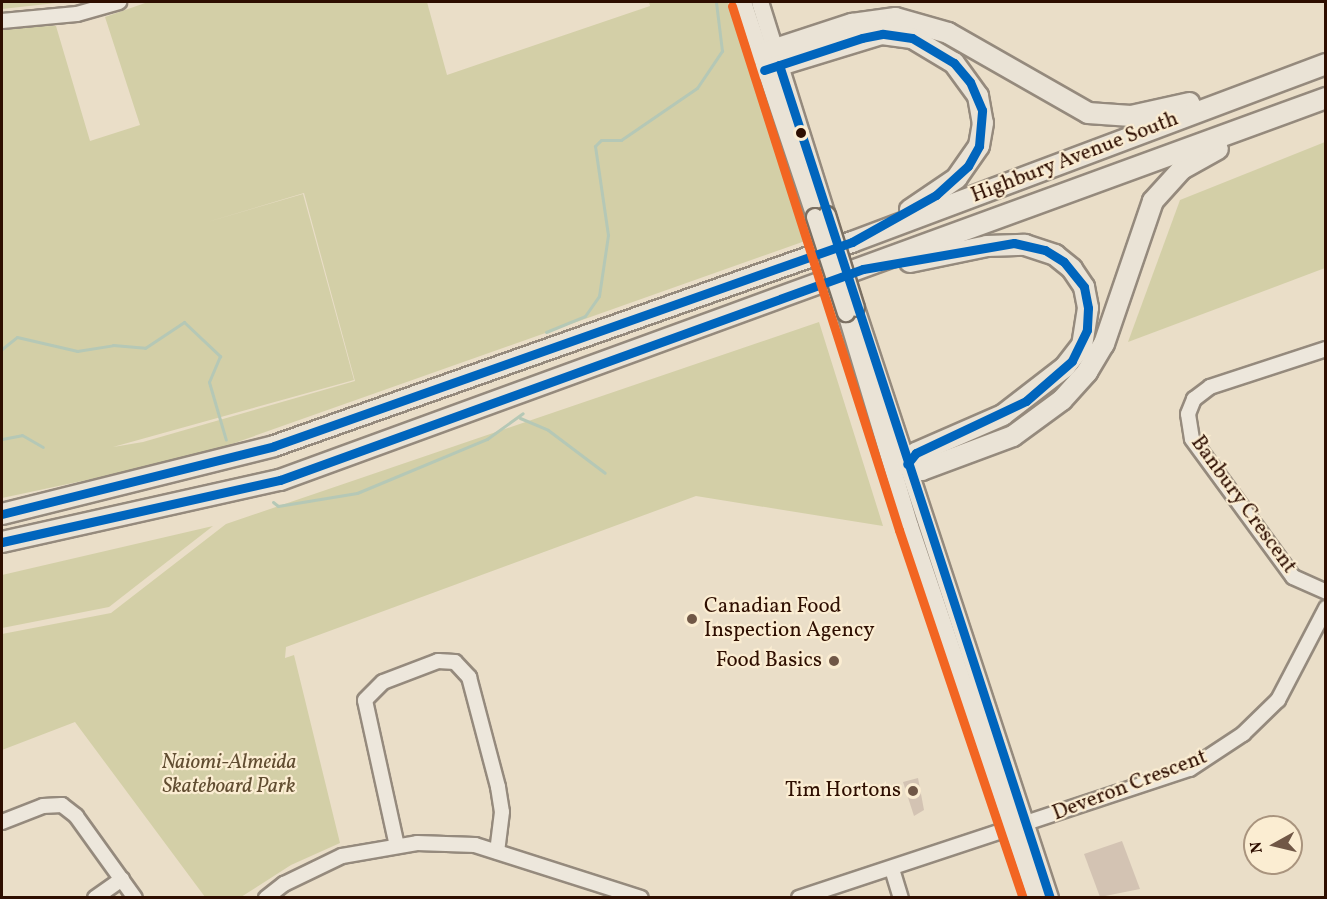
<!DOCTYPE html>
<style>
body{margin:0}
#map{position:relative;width:1327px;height:899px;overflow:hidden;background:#eadec8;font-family:Vollkorn,serif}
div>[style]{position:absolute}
.green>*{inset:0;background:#d3cfa7}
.stream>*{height:3px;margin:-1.5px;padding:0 1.5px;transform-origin:1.5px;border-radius:1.5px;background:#b5c8b6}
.building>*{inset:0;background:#d3c3b3}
.roads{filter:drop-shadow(2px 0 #958a7d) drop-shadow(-2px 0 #958a7d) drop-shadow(0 2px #958a7d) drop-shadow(0 -2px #958a7d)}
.minor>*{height:14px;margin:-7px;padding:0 7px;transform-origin:7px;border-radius:7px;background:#ede7dc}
.major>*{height:16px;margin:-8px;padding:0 8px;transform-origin:8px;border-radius:8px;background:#eae3d6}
.highway>*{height:20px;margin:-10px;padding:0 10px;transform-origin:10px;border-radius:10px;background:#eae3d6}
.bridges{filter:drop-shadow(2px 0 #7a6f62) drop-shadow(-2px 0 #7a6f62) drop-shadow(0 2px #7a6f62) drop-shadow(0 -2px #7a6f62)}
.major-bridge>*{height:16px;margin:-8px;padding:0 8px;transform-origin:8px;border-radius:8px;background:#eae3d6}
.bus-1>*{height:9px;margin:-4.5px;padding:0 4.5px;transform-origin:4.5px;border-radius:4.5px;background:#0065bd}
.bus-2>*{height:9px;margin:-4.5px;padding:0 4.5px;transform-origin:4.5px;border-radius:4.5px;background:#f26522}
.dots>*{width:16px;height:16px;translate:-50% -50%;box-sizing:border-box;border:3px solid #fbedd2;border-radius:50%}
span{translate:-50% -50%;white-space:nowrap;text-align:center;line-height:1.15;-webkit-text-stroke:4.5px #fbedd2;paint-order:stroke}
.street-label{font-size:21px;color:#2e0e00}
.poi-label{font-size:21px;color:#2e0e00}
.left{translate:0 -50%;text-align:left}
.right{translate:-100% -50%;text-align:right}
.park-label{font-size:21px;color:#614d31;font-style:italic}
.frame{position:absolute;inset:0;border:3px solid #2e0e00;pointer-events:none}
.north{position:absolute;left:1243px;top:815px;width:60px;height:60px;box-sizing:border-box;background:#fbedd2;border:2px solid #a9947e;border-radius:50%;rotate:262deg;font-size:16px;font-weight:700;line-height:24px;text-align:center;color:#2e0e00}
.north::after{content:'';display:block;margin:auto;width:21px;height:27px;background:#705746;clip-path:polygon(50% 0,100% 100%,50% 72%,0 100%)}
</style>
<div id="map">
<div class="green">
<i style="clip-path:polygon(2px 2px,65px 2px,2px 9px)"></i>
<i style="clip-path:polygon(evenodd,148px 2px,427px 2px,447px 75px,650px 6px,649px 2px,728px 2px,808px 240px,195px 457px,2px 498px,2px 27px,56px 26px,90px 141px,140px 125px,105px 17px,148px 2px,304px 193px,355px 381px,143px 442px,113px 447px,354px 380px,303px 194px,204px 223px,304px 193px)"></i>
<i style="clip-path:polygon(1325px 142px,1325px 268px,1128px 342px,1180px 200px)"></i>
<i style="clip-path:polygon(819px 322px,883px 526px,696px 496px,286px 647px,285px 658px,294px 655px,340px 843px,291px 865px,241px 897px,205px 897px,75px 722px,2px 750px,2px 634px,111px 613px,226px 524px)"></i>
<i style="clip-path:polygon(213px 526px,109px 607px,2px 628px,2px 575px)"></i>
</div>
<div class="stream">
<i style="left:546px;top:332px;width:42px;rotate:-22.3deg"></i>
<i style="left:585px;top:316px;width:24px;rotate:-55deg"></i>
<i style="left:599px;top:296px;width:62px;rotate:-81.6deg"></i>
<i style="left:608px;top:235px;width:90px;rotate:-98.3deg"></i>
<i style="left:595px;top:146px;width:8px;rotate:-45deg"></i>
<i style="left:601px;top:140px;width:20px"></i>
<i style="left:621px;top:140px;width:92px;rotate:-34.4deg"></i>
<i style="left:697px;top:88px;width:45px;rotate:-56deg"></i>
<i style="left:722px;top:51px;width:49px;rotate:-97deg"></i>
<i style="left:2px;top:349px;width:19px;rotate:-39deg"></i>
<i style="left:17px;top:337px;width:62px;rotate:13.1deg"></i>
<i style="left:77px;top:351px;width:36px;rotate:-9deg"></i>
<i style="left:113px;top:345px;width:32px;rotate:5deg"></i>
<i style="left:145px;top:348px;width:47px;rotate:-33.7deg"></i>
<i style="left:184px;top:322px;width:50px;rotate:43.4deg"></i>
<i style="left:220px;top:356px;width:28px;rotate:113deg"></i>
<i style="left:209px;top:382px;width:60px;rotate:73.7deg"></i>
<i style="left:520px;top:418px;width:30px;rotate:23deg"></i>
<i style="left:548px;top:430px;width:71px;rotate:37deg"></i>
<i style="left:2px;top:439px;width:20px;rotate:-11deg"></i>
<i style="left:22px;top:435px;width:24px;rotate:30deg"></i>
<i style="left:273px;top:502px;width:6px;rotate:39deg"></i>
<i style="left:278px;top:506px;width:80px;rotate:-9.3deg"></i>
<i style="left:357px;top:493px;width:141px;rotate:-22.6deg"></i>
<i style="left:487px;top:439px;width:44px;rotate:-35.8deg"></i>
</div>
<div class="building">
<i style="clip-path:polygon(918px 778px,924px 810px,914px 816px,903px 782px)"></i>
<i style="clip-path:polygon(1122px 841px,1140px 889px,1100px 897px,1084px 854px)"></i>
</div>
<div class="roads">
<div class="minor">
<i style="left:2px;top:21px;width:75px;rotate:-5.3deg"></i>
<i style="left:77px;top:14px;width:44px;rotate:-15.9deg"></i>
<i style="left:1326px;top:349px;width:122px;rotate:161.9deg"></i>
<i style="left:1210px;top:387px;width:20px;rotate:143deg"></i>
<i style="left:1194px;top:399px;width:16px;rotate:112deg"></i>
<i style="left:1188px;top:414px;width:25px;rotate:81deg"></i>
<i style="left:1192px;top:439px;width:171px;rotate:53.8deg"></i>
<i style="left:1293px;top:577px;width:36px;rotate:24deg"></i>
<i style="left:2px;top:822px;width:44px;rotate:-21.3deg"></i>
<i style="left:43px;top:806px;width:19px;rotate:-3deg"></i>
<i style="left:62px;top:805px;width:18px;rotate:38deg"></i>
<i style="left:76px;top:816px;width:101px;rotate:54.3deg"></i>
<i style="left:397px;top:846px;width:149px;rotate:-102.4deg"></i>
<i style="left:365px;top:700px;width:25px;rotate:-45deg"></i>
<i style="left:383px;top:682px;width:59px;rotate:-20.9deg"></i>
<i style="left:438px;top:661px;width:17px;rotate:3deg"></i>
<i style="left:455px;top:662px;width:21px;rotate:47deg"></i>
<i style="left:469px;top:677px;width:114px;rotate:75.2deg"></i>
<i style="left:498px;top:787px;width:25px;rotate:81deg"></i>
<i style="left:502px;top:812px;width:40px;rotate:97.1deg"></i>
<i style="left:892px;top:869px;width:30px;rotate:73deg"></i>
<i style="left:95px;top:898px;width:33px;rotate:-35deg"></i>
<i style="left:266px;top:898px;width:23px;rotate:-38deg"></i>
<i style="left:284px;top:884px;width:64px;rotate:-25.8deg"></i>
<i style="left:342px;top:856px;width:76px;rotate:-9.8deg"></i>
<i style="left:417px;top:843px;width:58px;rotate:2deg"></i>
<i style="left:475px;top:845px;width:174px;rotate:17.7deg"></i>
<i style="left:799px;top:898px;width:412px;rotate:-18.3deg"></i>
<i style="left:1190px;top:769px;width:64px;rotate:-33.4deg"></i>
<i style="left:1243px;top:734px;width:49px;rotate:-44.2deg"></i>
<i style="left:1278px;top:700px;width:104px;rotate:-62.4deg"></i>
</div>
<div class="major">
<i style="left:743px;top:2px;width:227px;rotate:71.5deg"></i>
<i style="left:760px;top:2px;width:221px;rotate:72.6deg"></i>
<i style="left:856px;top:308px;width:621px;rotate:71.8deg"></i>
<i style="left:846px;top:313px;width:222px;rotate:73.3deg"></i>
<i style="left:910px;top:526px;width:393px;rotate:71.3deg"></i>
</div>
<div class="highway">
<i style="left:760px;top:54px;width:97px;rotate:-18.1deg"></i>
<i style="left:852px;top:24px;width:44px;rotate:-7.8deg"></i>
<i style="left:896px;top:18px;width:54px;rotate:16.1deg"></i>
<i style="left:948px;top:33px;width:161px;rotate:29.7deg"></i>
<i style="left:1088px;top:113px;width:43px;rotate:4deg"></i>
<i style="left:1131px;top:116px;width:60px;rotate:-12.4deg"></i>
<i style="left:764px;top:70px;width:123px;rotate:-17deg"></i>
<i style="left:882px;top:34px;width:30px;rotate:8deg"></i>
<i style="left:912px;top:38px;width:49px;rotate:30.8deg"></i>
<i style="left:954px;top:63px;width:41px;rotate:54deg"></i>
<i style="left:978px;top:96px;width:27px;rotate:80deg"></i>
<i style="left:983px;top:123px;width:23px;rotate:100deg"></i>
<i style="left:979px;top:146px;width:39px;rotate:125deg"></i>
<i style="left:957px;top:178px;width:57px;rotate:145.8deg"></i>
<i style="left:910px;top:262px;width:79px;rotate:-11.7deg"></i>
<i style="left:987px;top:246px;width:38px;rotate:-2deg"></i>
<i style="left:1025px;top:245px;width:32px;rotate:18deg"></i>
<i style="left:1055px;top:255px;width:22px;rotate:39deg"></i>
<i style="left:1072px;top:269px;width:22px;rotate:56deg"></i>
<i style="left:1084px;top:287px;width:21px;rotate:79deg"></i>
<i style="left:1088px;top:308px;width:37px;rotate:99deg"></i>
<i style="left:1082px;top:345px;width:28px;rotate:128deg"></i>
<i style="left:1065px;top:367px;width:78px;rotate:142.3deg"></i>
<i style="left:1003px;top:415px;width:95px;rotate:156.4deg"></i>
<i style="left:916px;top:453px;width:14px;rotate:129deg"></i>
<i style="left:907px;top:464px;width:16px;rotate:22deg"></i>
<i style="left:922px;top:470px;width:97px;rotate:-20.5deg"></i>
<i style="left:1013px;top:436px;width:61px;rotate:-36.3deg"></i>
<i style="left:1062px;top:400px;width:38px;rotate:-48deg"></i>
<i style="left:1087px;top:372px;width:33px;rotate:-59deg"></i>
<i style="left:1104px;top:344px;width:151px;rotate:-71.1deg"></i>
<i style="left:1153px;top:201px;width:43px;rotate:-47.8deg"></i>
<i style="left:1182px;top:169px;width:41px;rotate:-29.1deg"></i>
<i style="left:2px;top:514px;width:280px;rotate:-14deg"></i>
<i style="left:274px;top:446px;width:613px;rotate:-19.44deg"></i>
<i style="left:852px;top:242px;width:506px;rotate:-20.58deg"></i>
<i style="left:2px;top:542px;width:285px;rotate:-12.6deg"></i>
<i style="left:280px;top:480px;width:1114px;rotate:-20.06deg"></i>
</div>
</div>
<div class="bridges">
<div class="major-bridge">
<i style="left:827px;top:215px;width:97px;rotate:72.7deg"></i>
<i style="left:815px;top:217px;width:101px;rotate:72.1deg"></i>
</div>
</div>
<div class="bus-1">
<i style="left:779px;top:65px;width:876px;rotate:71.98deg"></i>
<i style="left:2px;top:514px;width:280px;rotate:-14deg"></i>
<i style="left:274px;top:446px;width:613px;rotate:-19.44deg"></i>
<i style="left:852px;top:242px;width:96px;rotate:-29.2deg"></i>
<i style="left:936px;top:195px;width:43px;rotate:-42.2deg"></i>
<i style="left:968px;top:166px;width:23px;rotate:-61deg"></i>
<i style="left:979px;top:146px;width:36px;rotate:-85deg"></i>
<i style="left:982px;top:110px;width:30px;rotate:-113deg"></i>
<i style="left:970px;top:82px;width:25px;rotate:-130deg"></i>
<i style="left:954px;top:63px;width:49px;rotate:-149.2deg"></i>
<i style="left:912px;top:38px;width:30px;rotate:-172deg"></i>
<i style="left:882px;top:34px;width:20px;rotate:169deg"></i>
<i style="left:862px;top:38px;width:103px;rotate:161.9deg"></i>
<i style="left:2px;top:542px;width:285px;rotate:-12.6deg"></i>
<i style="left:280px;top:480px;width:620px;rotate:-19.9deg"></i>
<i style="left:863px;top:269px;width:153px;rotate:-9.8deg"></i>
<i style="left:1014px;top:243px;width:32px;rotate:13deg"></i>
<i style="left:1045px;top:250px;width:22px;rotate:32deg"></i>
<i style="left:1064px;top:262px;width:32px;rotate:51deg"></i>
<i style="left:1084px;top:287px;width:21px;rotate:79deg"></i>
<i style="left:1088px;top:308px;width:22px;rotate:93deg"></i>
<i style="left:1087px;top:330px;width:34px;rotate:116deg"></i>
<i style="left:1072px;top:361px;width:61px;rotate:139deg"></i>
<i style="left:1026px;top:401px;width:122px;rotate:154.7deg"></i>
<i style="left:916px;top:453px;width:14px;rotate:129deg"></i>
</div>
<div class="bus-2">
<i style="left:732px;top:6px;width:550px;rotate:72.32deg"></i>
<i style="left:899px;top:530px;width:388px;rotate:71.4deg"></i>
</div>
<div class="dots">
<i style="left:801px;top:133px;background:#2e0e00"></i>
<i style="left:692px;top:619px;background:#705746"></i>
<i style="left:834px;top:661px;background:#705746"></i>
<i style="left:913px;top:791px;background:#705746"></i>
</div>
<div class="street-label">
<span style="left:1075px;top:158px;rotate:-21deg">Highbury Avenue South</span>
<span style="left:1243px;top:505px;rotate:54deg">Banbury Crescent</span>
<span style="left:1130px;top:786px;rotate:-21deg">Deveron Crescent</span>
</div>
<div class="poi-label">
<span class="left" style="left:704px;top:619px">Canadian Food<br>Inspection Agency</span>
<span class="right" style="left:822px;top:661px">Food Basics</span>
<span class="right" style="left:901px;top:791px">Tim Hortons</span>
</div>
<div class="park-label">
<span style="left:229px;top:775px">Naiomi-Almeida<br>Skateboard Park</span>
</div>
<div class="frame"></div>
<div class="north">N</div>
</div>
